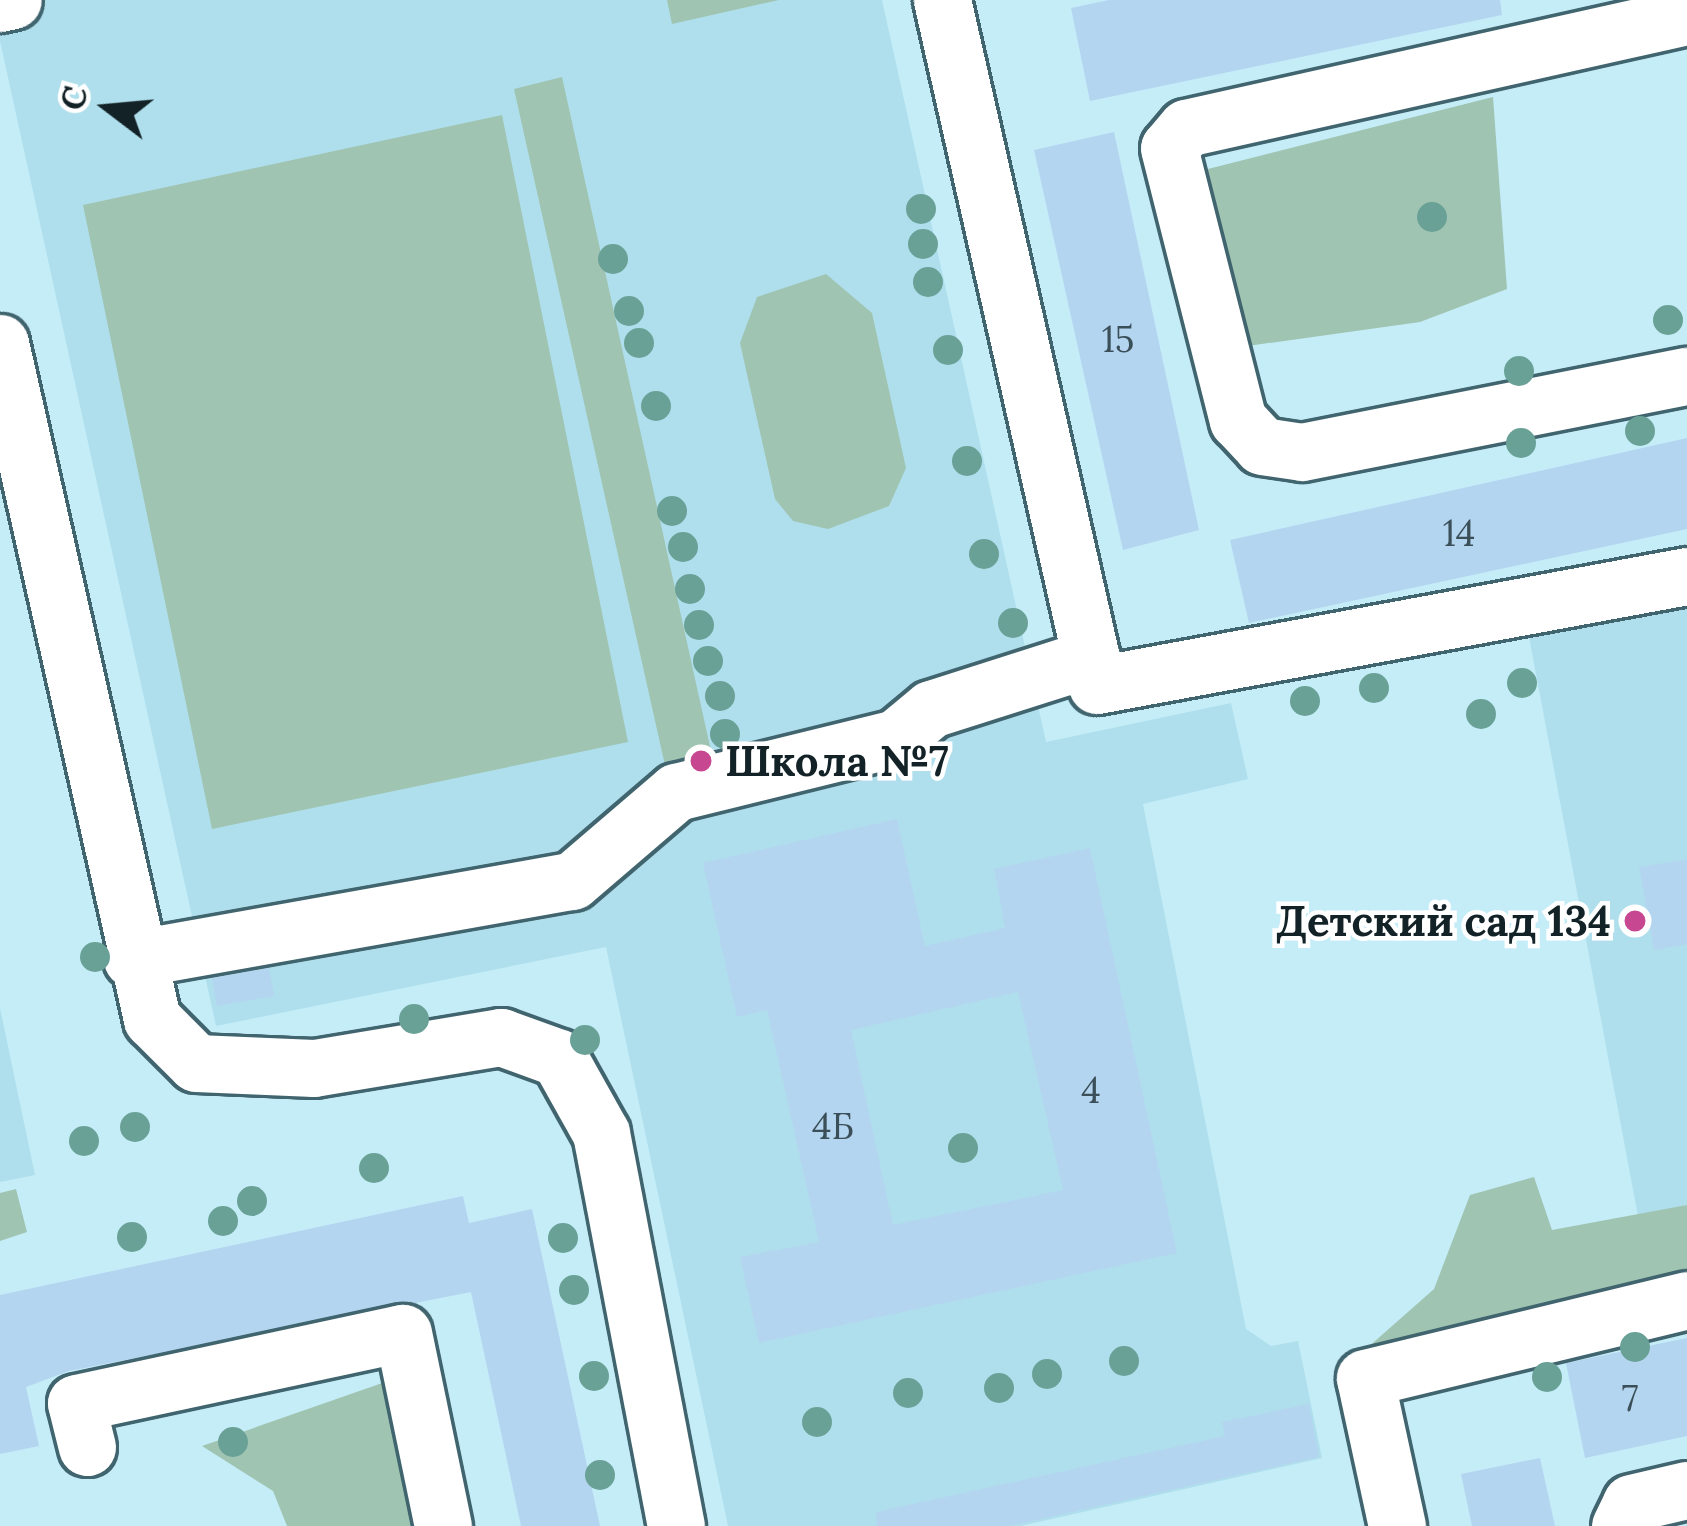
<!DOCTYPE html>
<meta charset="utf-8">
<style>
body{margin:0}
#map{position:relative;width:1687px;height:1526px;overflow:hidden;background:#c5edf8;font-family:Lora,serif}
div>[style]{position:absolute}
.built>*{inset:0;background:#afdfec}
.green>*{inset:0;background:#a0c4b2}
.building>*{inset:0;background:#b4d5f0}
.roads{filter:drop-shadow(3px 0 #41656f) drop-shadow(-3px 0 #41656f) drop-shadow(0 3px #41656f) drop-shadow(0 -3px #41656f)}
.minor>*{height:57px;margin:-28.5px;padding:0 28.5px;transform-origin:28.5px;border-radius:28.5px;background:#fff}
.trees>*{width:30px;height:30px;margin:-15px;border-radius:50%;background:#6aa197}
.dots>*{width:33px;height:33px;translate:-50% -50%;box-sizing:border-box;border:6px solid #fff;border-radius:50%}
span{translate:-50% -50%;white-space:nowrap;text-align:center;line-height:1.15;-webkit-text-stroke:9px #fff;paint-order:stroke}
.number-label{font-size:36px;color:#3b4f58}
.number-label span{-webkit-text-stroke-width:0}
.poi-label{font-size:42px;color:#132226;font-weight:700}
.left{translate:0 -50%;text-align:left}
.right{translate:-100% -50%;text-align:right}
.north{position:absolute;left:48px;top:48px;width:120px;height:120px;-webkit-text-stroke:9px #fff;paint-order:stroke;rotate:286deg;font-size:33px;font-weight:700;line-height:48px;text-align:center;color:#132226}
.north::after{content:'';display:block;margin:auto;width:42px;height:54px;background:#132226;clip-path:polygon(50% 0,100% 100%,50% 72%,0 100%)}
</style>
<div id="map">
<div class="built">
<i style="clip-path:polygon(0 0,882px 0,1046px 742px,1231px 703px,1248px 779px,1143px 804px,1246px 1329px,1271px 1346px,1298px 1341px,1322px 1458px,1021px 1526px,728px 1526px,606px 947px,216px 1026px,0 41px)"></i>
<i style="clip-path:polygon(1687px 601px,1687px 1205px,1638px 1216px,1529px 637px)"></i>
<i style="clip-path:polygon(0 1008px,35px 1175px,0 1182px)"></i>
</div>
<div class="green">
<i style="clip-path:polygon(667px 0,779px 0,672px 24px)"></i>
<i style="clip-path:polygon(562px 77px,713px 760px,666px 770px,514px 89px)"></i>
<i style="clip-path:polygon(1493px 97px,1507px 289px,1420px 322px,1226px 349px,1200px 171px)"></i>
<i style="clip-path:polygon(502px 115px,628px 742px,212px 829px,83px 205px)"></i>
<i style="clip-path:polygon(826px 274px,872px 313px,906px 468px,889px 506px,828px 529px,793px 521px,775px 499px,740px 343px,757px 297px)"></i>
<i style="clip-path:polygon(1534px 1177px,1552px 1230px,1687px 1205px,1687px 1293px,1366px 1349px,1434px 1289px,1470px 1195px)"></i>
<i style="clip-path:polygon(16px 1189px,27px 1232px,0 1241px,0 1193px)"></i>
<i style="clip-path:polygon(431px 1366px,450px 1526px,287px 1526px,273px 1491px,202px 1446px)"></i>
</div>
<div class="building">
<i style="clip-path:polygon(1109px 0,1500px 0,1502px 15px,1090px 101px,1071px 8px)"></i>
<i style="clip-path:polygon(1114px 132px,1199px 530px,1123px 550px,1034px 150px)"></i>
<i style="clip-path:polygon(1687px 438px,1687px 529px,1249px 623px,1230px 540px)"></i>
<i style="clip-path:polygon(evenodd,897px 819px,925px 946px,1005px 928px,994px 869px,1090px 848px,1177px 1253px,759px 1343px,740px 1257px,819px 1242px,767px 1010px,737px 1017px,703px 863px,897px 819px,1018px 992px,1063px 1190px,893px 1225px,851px 1030px,1018px 992px)"></i>
<i style="clip-path:polygon(1687px 859px,1687px 944px,1654px 950px,1639px 867px)"></i>
<i style="clip-path:polygon(269px 968px,274px 996px,217px 1006px,212px 978px)"></i>
<i style="clip-path:polygon(463px 1196px,469px 1223px,532px 1209px,600px 1526px,521px 1526px,471px 1292px,69px 1371px,26px 1387px,39px 1446px,0 1454px,0 1295px)"></i>
<i style="clip-path:polygon(1687px 1338px,1687px 1436px,1585px 1458px,1566px 1363px)"></i>
<i style="clip-path:polygon(1309px 1404px,1319px 1457px,1009px 1526px,877px 1526px,876px 1512px,1225px 1436px,1222px 1422px)"></i>
<i style="clip-path:polygon(1540px 1458px,1555px 1526px,1472px 1526px,1461px 1474px)"></i>
</div>
<div class="roads">
<div class="minor">
<i style="left:942px;top:0;width:702px;rotate:77.25deg"></i>
<i style="left:1097px;top:685px;width:600px;rotate:-10.47deg"></i>
<i style="left:0;top:3px;width:13px;rotate:-13deg"></i>
<i style="left:1687px;top:16px;width:513px;rotate:167.4deg"></i>
<i style="left:1186px;top:128px;width:26px;rotate:130deg"></i>
<i style="left:1169px;top:148px;width:281px;rotate:75.8deg"></i>
<i style="left:1238px;top:420px;width:35px;rotate:47deg"></i>
<i style="left:1262px;top:446px;width:40px;rotate:8.5deg"></i>
<i style="left:1302px;top:452px;width:392px;rotate:-11.2deg"></i>
<i style="left:0;top:343px;width:693px;rotate:77.33deg"></i>
<i style="left:152px;top:1019px;width:62px;rotate:45deg"></i>
<i style="left:196px;top:1063px;width:118px;rotate:2.4deg"></i>
<i style="left:314px;top:1068px;width:190px;rotate:-9.4deg"></i>
<i style="left:501px;top:1037px;width:62px;rotate:19.9deg"></i>
<i style="left:559px;top:1058px;width:86px;rotate:60.8deg"></i>
<i style="left:601px;top:1133px;width:400px;rotate:79.2deg"></i>
<i style="left:132px;top:959px;width:447px;rotate:-10.1deg"></i>
<i style="left:572px;top:881px;width:137px;rotate:-40.6deg"></i>
<i style="left:676px;top:792px;width:227px;rotate:-13.8deg"></i>
<i style="left:896px;top:738px;width:45px;rotate:-39.6deg"></i>
<i style="left:931px;top:709px;width:168px;rotate:-17.7deg"></i>
<i style="left:87px;top:1447px;width:45px;rotate:-104deg"></i>
<i style="left:76px;top:1403px;width:334px;rotate:-12.1deg"></i>
<i style="left:403px;top:1333px;width:197px;rotate:78.3deg"></i>
<i style="left:1397px;top:1526px;width:151px;rotate:-102.2deg"></i>
<i style="left:1365px;top:1378px;width:331px;rotate:-13.6deg"></i>
<i style="left:1620px;top:1526px;width:25px;rotate:-64deg"></i>
<i style="left:1631px;top:1503px;width:57px;rotate:-13.1deg"></i>
</div>
</div>
<div class="trees">
<i style="left:921px;top:209px"></i>
<i style="left:1432px;top:217px"></i>
<i style="left:923px;top:244px"></i>
<i style="left:613px;top:259px"></i>
<i style="left:928px;top:282px"></i>
<i style="left:629px;top:311px"></i>
<i style="left:1668px;top:320px"></i>
<i style="left:639px;top:343px"></i>
<i style="left:948px;top:350px"></i>
<i style="left:1519px;top:371px"></i>
<i style="left:656px;top:406px"></i>
<i style="left:1640px;top:431px"></i>
<i style="left:1521px;top:443px"></i>
<i style="left:967px;top:461px"></i>
<i style="left:672px;top:511px"></i>
<i style="left:683px;top:547px"></i>
<i style="left:984px;top:554px"></i>
<i style="left:690px;top:589px"></i>
<i style="left:1013px;top:623px"></i>
<i style="left:699px;top:625px"></i>
<i style="left:708px;top:661px"></i>
<i style="left:1522px;top:683px"></i>
<i style="left:1374px;top:688px"></i>
<i style="left:720px;top:696px"></i>
<i style="left:1305px;top:701px"></i>
<i style="left:1481px;top:714px"></i>
<i style="left:725px;top:734px"></i>
<i style="left:95px;top:957px"></i>
<i style="left:414px;top:1019px"></i>
<i style="left:585px;top:1040px"></i>
<i style="left:135px;top:1127px"></i>
<i style="left:84px;top:1141px"></i>
<i style="left:963px;top:1148px"></i>
<i style="left:374px;top:1168px"></i>
<i style="left:252px;top:1201px"></i>
<i style="left:223px;top:1221px"></i>
<i style="left:132px;top:1237px"></i>
<i style="left:563px;top:1238px"></i>
<i style="left:574px;top:1290px"></i>
<i style="left:1635px;top:1347px"></i>
<i style="left:1124px;top:1361px"></i>
<i style="left:1047px;top:1374px"></i>
<i style="left:594px;top:1376px"></i>
<i style="left:1547px;top:1377px"></i>
<i style="left:999px;top:1388px"></i>
<i style="left:908px;top:1393px"></i>
<i style="left:817px;top:1422px"></i>
<i style="left:233px;top:1442px"></i>
<i style="left:600px;top:1475px"></i>
</div>
<div class="dots">
<i style="left:701px;top:761px;background:#c74791"></i>
<i style="left:1635px;top:921px;background:#c74791"></i>
</div>
<div class="number-label">
<span style="left:1118px;top:340px">15</span>
<span style="left:1459px;top:534px">14</span>
<span style="left:1091px;top:1091px">4</span>
<span style="left:833px;top:1127px">4Б</span>
<span style="left:1630px;top:1399px">7</span>
</div>
<div class="poi-label">
<span class="left" style="left:725px;top:761px">Школа №7</span>
<span class="right" style="left:1611px;top:921px">Детский сад 134</span>
</div>
<div class="north">С</div>
</div>
